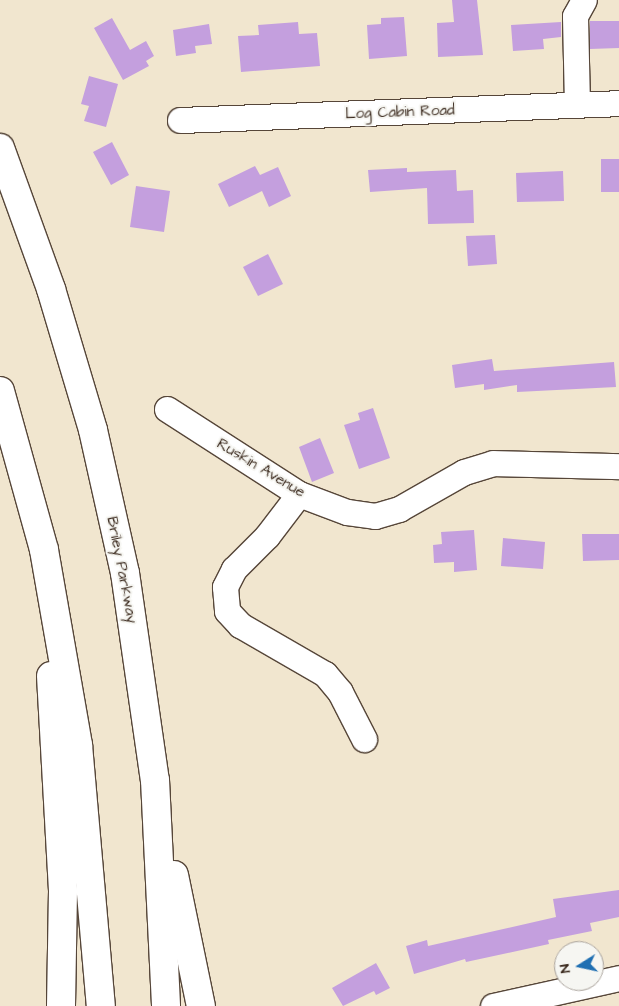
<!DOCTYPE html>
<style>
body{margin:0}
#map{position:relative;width:619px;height:1006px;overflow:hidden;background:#f1e6cf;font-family:"Architects Daughter",sans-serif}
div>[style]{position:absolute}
.building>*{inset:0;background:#c49fde}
.roads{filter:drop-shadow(1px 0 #564639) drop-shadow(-1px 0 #564639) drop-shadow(0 1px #564639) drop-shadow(0 -1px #564639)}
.minor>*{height:25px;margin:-12.5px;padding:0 12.5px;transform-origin:12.5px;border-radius:12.5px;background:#fff}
.highway>*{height:28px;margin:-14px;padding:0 14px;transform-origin:14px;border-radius:14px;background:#fff}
span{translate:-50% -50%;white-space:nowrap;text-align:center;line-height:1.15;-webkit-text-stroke:4px #f6f6f2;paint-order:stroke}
.street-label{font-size:15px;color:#3b2a1e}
.north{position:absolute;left:554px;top:941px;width:50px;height:50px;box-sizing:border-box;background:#f6f6f2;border:1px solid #aba49d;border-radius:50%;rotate:260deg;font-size:14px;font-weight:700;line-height:20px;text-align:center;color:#3b2a1e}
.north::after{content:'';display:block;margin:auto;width:18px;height:22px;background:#1f6fb2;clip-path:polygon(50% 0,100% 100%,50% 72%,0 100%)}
</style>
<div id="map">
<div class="building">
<i style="clip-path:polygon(452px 0,477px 0,483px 55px,438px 57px,437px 23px,454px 22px)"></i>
<i style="clip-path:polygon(404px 17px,407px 56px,369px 59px,367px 25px,381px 24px,381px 18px)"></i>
<i style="clip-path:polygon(112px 18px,130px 50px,146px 41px,154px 56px,146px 61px,149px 66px,123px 80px,94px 28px)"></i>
<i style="clip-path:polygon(590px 21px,619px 21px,619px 48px,590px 49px)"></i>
<i style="clip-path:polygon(298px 22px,299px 34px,317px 33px,320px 66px,241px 72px,238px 36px,259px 35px,258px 25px)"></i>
<i style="clip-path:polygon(561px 22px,561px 37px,543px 39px,544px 49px,513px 51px,511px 25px)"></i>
<i style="clip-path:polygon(209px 24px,212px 44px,195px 46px,196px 53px,176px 56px,173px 30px)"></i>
<i style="clip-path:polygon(89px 76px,118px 84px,106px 127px,84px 121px,89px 106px,81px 104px)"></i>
<i style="clip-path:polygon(112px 142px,129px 175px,111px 185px,93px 152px)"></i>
<i style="clip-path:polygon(601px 159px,619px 159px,619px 192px,601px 192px)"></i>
<i style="clip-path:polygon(255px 166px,260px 175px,278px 167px,291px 196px,269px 207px,262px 191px,229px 207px,218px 184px)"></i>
<i style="clip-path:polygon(407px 168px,407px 172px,456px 170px,457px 191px,473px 190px,474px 223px,428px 224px,427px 188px,370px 192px,368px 170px)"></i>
<i style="clip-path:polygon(563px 171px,564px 201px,517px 202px,516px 173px)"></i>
<i style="clip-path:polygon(136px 186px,170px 191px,164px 232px,130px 227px)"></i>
<i style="clip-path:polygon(495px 235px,497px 264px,468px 266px,466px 236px)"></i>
<i style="clip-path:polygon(268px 254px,283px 284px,258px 296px,243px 267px)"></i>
<i style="clip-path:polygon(492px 359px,494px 371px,614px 362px,616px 387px,517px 392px,517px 385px,484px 390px,484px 384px,455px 388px,452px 365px)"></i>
<i style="clip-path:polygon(373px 408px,390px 458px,359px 469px,344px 425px,360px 420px,358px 413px)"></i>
<i style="clip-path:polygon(320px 438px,334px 473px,312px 482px,299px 447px)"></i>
<i style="clip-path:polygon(474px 530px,477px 570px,454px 572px,454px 562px,434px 563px,433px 545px,442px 544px,441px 532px)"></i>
<i style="clip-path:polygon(582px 534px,619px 534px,619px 560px,583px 561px)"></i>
<i style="clip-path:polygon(503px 538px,545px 542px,543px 569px,501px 566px)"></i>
<i style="clip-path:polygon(619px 890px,619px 917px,590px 923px,592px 931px,548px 940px,549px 944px,466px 962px,465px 959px,414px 974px,406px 946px,427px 940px,428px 946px,556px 917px,553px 899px)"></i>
<i style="clip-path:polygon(376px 963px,390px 988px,376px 995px,374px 991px,343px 1006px,332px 988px)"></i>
</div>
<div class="roads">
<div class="minor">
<i style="left:577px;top:105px;width:89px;rotate:-91.3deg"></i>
<i style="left:575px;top:16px;width:18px;rotate:-61deg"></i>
<i style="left:180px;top:120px;width:439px;rotate:-2.2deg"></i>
<i style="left:167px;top:409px;width:157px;rotate:32.8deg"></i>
<i style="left:299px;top:494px;width:51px;rotate:20.6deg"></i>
<i style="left:347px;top:512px;width:28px;rotate:8deg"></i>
<i style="left:375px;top:516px;width:25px;rotate:-16deg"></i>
<i style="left:399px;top:509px;width:75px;rotate:-29.6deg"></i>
<i style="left:464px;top:472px;width:30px;rotate:-17deg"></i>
<i style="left:493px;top:463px;width:126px;rotate:1.4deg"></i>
<i style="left:299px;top:494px;width:53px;rotate:127.3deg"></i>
<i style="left:267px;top:536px;width:47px;rotate:135deg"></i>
<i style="left:234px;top:569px;width:20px;rotate:117deg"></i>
<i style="left:225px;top:587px;width:24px;rotate:85deg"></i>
<i style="left:227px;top:611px;width:19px;rotate:47deg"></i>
<i style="left:240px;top:625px;width:98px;rotate:30deg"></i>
<i style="left:325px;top:674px;width:23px;rotate:50deg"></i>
<i style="left:340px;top:692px;width:53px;rotate:62.9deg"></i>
<i style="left:493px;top:1006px;width:129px;rotate:-12.5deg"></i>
</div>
<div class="highway">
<i style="left:0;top:148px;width:150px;rotate:70.1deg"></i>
<i style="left:51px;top:289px;width:147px;rotate:73.4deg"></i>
<i style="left:93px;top:430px;width:147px;rotate:77.4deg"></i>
<i style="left:125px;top:573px;width:209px;rotate:81.8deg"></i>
<i style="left:155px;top:780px;width:226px;rotate:87.2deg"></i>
<i style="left:0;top:391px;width:165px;rotate:74.5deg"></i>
<i style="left:44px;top:550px;width:198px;rotate:80.1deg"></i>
<i style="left:78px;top:745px;width:262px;rotate:85deg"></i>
<i style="left:51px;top:676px;width:215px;rotate:86.8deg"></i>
<i style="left:63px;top:891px;width:115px;rotate:91deg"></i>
<i style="left:174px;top:875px;width:134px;rotate:78.4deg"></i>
</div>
</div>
<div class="street-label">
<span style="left:400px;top:112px;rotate:-2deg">Log Cabin Road</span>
<span style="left:261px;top:468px;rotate:31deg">Ruskin Avenue</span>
<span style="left:122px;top:570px;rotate:79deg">Briley Parkway</span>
</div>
<div class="north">N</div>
</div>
